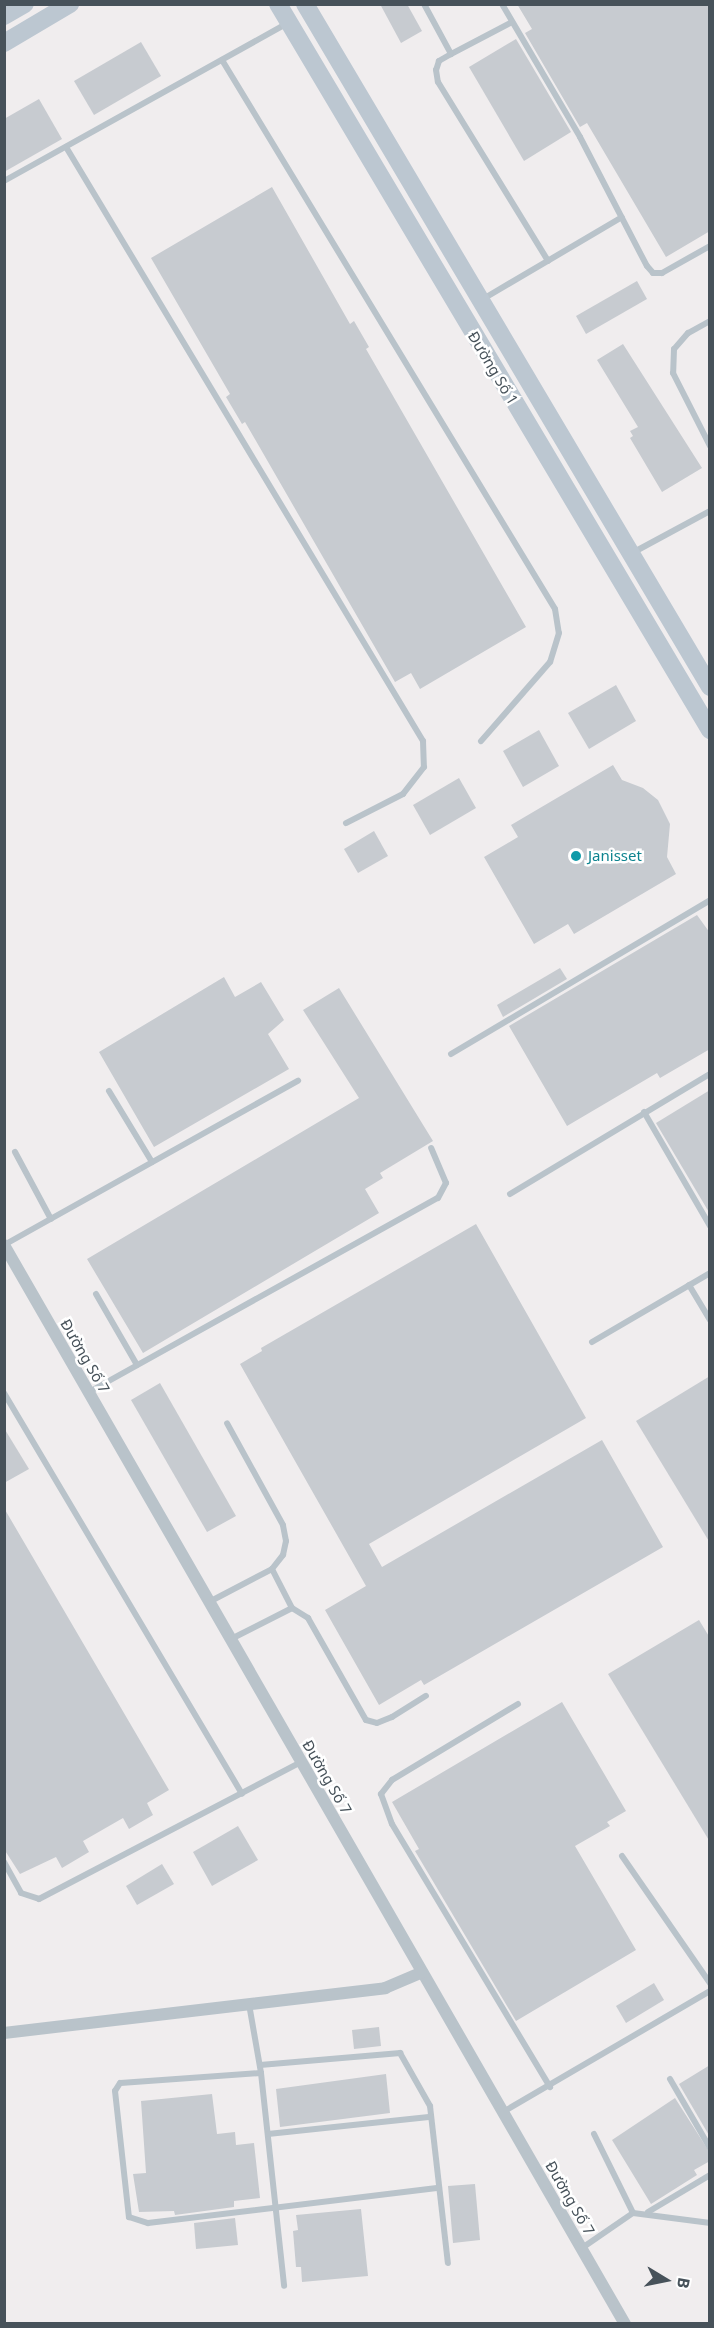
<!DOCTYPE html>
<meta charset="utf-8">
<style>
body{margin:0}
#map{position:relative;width:714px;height:2328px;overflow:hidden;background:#f0edee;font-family:"Noto Sans",sans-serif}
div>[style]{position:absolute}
.building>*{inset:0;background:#c7cbd0}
.lane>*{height:6px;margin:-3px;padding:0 3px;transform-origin:3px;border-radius:3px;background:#b9c3ca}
.street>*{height:12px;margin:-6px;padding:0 6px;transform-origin:6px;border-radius:6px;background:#b9c3ca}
.secondary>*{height:18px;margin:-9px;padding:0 9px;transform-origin:9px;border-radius:9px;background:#bcc7d1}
.dots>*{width:16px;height:16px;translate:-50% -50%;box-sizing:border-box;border:3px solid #fff;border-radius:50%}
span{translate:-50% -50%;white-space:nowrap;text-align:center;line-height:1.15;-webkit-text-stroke:5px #fff;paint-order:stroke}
.street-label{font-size:15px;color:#47525a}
.culture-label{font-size:15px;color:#0d838f}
.left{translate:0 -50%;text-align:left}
.frame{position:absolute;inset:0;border:6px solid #47525a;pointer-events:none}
.north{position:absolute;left:636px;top:2250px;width:60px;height:60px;-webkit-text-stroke:4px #fff;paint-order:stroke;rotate:100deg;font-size:16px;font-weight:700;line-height:24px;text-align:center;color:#47525a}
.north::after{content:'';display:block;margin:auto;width:21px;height:27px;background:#47525a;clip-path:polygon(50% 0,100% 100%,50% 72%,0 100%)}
</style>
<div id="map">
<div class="building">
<i style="clip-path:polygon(380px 4px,407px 4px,422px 31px,401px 43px)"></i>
<i style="clip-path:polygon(517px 4px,710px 4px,710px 231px,666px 257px,587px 123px,580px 127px,525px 33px,532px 29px)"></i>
<i style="clip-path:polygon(516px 39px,571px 132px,524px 161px,469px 67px)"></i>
<i style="clip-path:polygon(141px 42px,161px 76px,94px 115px,74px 81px)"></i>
<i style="clip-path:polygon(39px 99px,62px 139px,4px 172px,4px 119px)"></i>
<i style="clip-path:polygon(272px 187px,350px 324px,354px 321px,369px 347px,366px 349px,526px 627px,420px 689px,411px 673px,395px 682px,245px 422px,242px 424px,226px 397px,230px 394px,151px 258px)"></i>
<i style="clip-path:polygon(637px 281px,647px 299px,586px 334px,576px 316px)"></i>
<i style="clip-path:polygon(623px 344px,702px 468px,662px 492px,630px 438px,633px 436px,630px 431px,638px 427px,597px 360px)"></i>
<i style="clip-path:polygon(616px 685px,636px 721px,589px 749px,568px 713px)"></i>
<i style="clip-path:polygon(539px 730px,559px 766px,523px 787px,503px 751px)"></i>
<i style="clip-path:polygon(613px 765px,622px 780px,643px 788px,658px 800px,670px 824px,667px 857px,676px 874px,574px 934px,568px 924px,534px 944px,484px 857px,518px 837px,511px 825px)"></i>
<i style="clip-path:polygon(459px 778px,476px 808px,430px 835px,413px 805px)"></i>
<i style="clip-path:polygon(374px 831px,388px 856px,358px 873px,344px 849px)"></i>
<i style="clip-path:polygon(697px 915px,710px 933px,710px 1049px,660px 1078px,657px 1073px,567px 1126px,509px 1026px)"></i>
<i style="clip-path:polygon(560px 968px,567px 979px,503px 1017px,497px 1005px)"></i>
<i style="clip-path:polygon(224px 977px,235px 997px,261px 982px,284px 1020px,268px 1034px,289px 1069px,154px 1147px,99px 1052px)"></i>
<i style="clip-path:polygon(339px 988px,433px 1141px,380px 1173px,383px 1178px,365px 1189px,379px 1213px,143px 1353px,87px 1259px,359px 1098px,303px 1010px)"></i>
<i style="clip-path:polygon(710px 1090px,710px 1214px,656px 1123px)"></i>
<i style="clip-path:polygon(476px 1224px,586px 1418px,369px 1544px,382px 1567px,602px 1440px,663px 1547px,424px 1685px,421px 1680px,379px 1705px,325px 1610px,366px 1586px,240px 1364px,262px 1351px,261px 1348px)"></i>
<i style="clip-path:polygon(710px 1376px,710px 1543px,636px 1421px)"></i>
<i style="clip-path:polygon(160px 1383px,236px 1516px,207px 1532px,131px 1400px)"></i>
<i style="clip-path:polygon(4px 1428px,29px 1469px,4px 1483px)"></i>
<i style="clip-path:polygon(4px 1508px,169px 1790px,147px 1803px,153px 1815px,129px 1829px,123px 1818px,83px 1841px,89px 1852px,62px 1868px,56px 1857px,20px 1874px,4px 1849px)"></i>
<i style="clip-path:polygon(699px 1620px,710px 1638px,710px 1842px,608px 1674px)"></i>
<i style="clip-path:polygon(562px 1702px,626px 1811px,607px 1822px,610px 1826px,575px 1846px,636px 1950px,516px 2021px,415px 1851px,419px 1849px,392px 1802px)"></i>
<i style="clip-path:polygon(238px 1826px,258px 1860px,212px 1886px,193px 1852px)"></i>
<i style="clip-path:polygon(162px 1864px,174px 1884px,137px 1905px,126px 1886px)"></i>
<i style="clip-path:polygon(654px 1983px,664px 2000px,626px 2023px,616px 2006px)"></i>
<i style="clip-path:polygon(379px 2027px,381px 2046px,354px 2049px,352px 2030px)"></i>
<i style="clip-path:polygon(710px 2065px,710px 2137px,679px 2084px)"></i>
<i style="clip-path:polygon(386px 2074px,390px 2113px,280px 2127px,276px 2089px)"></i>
<i style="clip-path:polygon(212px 2094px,217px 2134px,235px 2132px,236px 2145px,254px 2143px,260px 2198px,234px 2201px,234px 2207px,175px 2215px,174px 2211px,139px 2212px,133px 2174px,146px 2173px,141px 2101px)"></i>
<i style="clip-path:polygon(675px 2098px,710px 2153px,710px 2161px,694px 2170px,697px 2175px,651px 2204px,612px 2140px)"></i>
<i style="clip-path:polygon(475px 2184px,480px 2240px,453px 2243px,448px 2186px)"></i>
<i style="clip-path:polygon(361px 2209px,368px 2276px,302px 2282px,301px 2267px,296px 2267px,293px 2231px,298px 2230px,296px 2215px)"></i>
<i style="clip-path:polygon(235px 2218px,238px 2245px,196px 2249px,194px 2223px)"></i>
</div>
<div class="lane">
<i style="left:424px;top:4px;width:57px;rotate:61.6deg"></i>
<i style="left:502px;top:4px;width:154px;rotate:59.6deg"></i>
<i style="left:580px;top:137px;width:145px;rotate:62.6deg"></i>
<i style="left:647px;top:266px;width:9px;rotate:49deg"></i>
<i style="left:653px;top:273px;width:9px"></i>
<i style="left:662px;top:273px;width:55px;rotate:-29.4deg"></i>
<i style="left:512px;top:22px;width:69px;rotate:152.3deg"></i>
<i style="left:451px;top:54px;width:14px;rotate:150deg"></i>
<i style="left:439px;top:61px;width:9px;rotate:108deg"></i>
<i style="left:436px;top:70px;width:12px;rotate:81deg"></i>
<i style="left:438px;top:82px;width:210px;rotate:58.4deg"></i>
<i style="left:222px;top:60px;width:642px;rotate:58.76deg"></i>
<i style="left:555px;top:609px;width:24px;rotate:81deg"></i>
<i style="left:559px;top:633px;width:30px;rotate:107deg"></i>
<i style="left:550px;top:662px;width:105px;rotate:131.1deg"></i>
<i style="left:66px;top:147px;width:693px;rotate:58.99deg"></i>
<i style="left:423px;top:741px;width:26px;rotate:88deg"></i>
<i style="left:424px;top:767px;width:34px;rotate:128deg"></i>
<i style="left:403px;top:794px;width:64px;rotate:153deg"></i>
<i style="left:4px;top:181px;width:325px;rotate:-29.1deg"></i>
<i style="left:483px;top:299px;width:161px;rotate:-30.5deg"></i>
<i style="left:710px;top:321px;width:25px;rotate:151deg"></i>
<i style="left:688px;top:333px;width:21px;rotate:131deg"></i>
<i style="left:674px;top:349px;width:24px;rotate:92deg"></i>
<i style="left:673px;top:373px;width:82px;rotate:63.1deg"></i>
<i style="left:634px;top:552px;width:86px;rotate:-28.3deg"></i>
<i style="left:451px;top:1054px;width:301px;rotate:-30.7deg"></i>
<i style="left:109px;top:1091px;width:83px;rotate:58.8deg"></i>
<i style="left:644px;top:1112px;width:132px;rotate:59.9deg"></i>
<i style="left:15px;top:1152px;width:76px;rotate:61.8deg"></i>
<i style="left:510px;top:1194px;width:233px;rotate:-31deg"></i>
<i style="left:4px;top:1245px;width:337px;rotate:-29.2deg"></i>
<i style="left:689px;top:1285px;width:41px;rotate:59deg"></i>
<i style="left:96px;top:1294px;width:82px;rotate:60deg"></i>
<i style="left:592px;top:1342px;width:137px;rotate:-30.3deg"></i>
<i style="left:89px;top:1392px;width:399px;rotate:-29.1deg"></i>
<i style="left:438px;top:1198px;width:17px;rotate:-62deg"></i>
<i style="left:446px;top:1183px;width:38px;rotate:-113deg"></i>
<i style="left:4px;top:1393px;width:466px;rotate:59.3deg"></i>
<i style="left:272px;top:1569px;width:44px;rotate:62.9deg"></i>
<i style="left:209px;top:1602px;width:71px;rotate:-27.6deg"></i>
<i style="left:272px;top:1569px;width:18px;rotate:-52deg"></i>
<i style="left:283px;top:1555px;width:14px;rotate:-78deg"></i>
<i style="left:286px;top:1541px;width:16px;rotate:-101deg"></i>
<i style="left:283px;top:1525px;width:116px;rotate:-118.8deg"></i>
<i style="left:231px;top:1639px;width:68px;rotate:-26.9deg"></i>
<i style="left:292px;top:1608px;width:19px;rotate:32deg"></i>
<i style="left:308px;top:1618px;width:117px;rotate:60.4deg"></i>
<i style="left:366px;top:1720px;width:11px;rotate:15deg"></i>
<i style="left:377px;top:1723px;width:16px;rotate:-22deg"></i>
<i style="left:392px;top:1717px;width:40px;rotate:-32deg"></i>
<i style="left:518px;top:1704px;width:147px;rotate:148.9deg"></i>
<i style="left:392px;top:1780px;width:18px;rotate:128deg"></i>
<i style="left:381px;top:1794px;width:32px;rotate:70deg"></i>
<i style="left:392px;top:1824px;width:307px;rotate:59deg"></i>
<i style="left:622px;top:1856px;width:155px;rotate:55.3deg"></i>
<i style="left:4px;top:1862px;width:35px;rotate:61deg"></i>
<i style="left:21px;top:1893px;width:19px;rotate:18deg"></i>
<i style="left:39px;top:1899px;width:296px;rotate:-27.6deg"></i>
<i style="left:249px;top:2004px;width:70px;rotate:80.1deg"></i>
<i style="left:261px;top:2073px;width:214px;rotate:83.8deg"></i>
<i style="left:260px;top:2065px;width:141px;rotate:-4.9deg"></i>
<i style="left:400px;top:2053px;width:61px;rotate:60.5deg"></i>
<i style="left:430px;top:2106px;width:158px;rotate:83.5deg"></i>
<i style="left:261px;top:2073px;width:141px;rotate:175.9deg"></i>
<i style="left:120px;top:2083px;width:9px;rotate:122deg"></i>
<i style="left:115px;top:2091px;width:127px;rotate:83.7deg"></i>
<i style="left:129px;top:2217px;width:20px;rotate:18deg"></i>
<i style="left:148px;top:2223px;width:293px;rotate:-6.9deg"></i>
<i style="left:670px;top:2079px;width:80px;rotate:59.9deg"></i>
<i style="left:503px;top:2112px;width:240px;rotate:-30.3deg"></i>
<i style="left:268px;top:2134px;width:164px;rotate:-6deg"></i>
<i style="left:594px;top:2134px;width:88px;rotate:63.7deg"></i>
<i style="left:648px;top:2212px;width:72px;rotate:-30.8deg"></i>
<i style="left:582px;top:2248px;width:62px;rotate:-34.5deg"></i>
<i style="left:633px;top:2213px;width:78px;rotate:7.4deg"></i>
</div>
<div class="street">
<i style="left:4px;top:1245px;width:1245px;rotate:60.08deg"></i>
<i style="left:4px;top:2033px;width:384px;rotate:-6.7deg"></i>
<i style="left:385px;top:1988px;width:39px;rotate:-23deg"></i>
</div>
<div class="secondary">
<i style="left:278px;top:4px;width:845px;rotate:59.25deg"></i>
<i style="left:305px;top:4px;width:794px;rotate:59.33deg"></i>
<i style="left:4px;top:16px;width:24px;rotate:-30deg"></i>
<i style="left:4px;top:43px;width:77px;rotate:-30.6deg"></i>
</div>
<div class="dots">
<i style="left:576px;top:856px;background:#0f9aa8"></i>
</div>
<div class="street-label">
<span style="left:493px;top:368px;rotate:59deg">Đường Số 1</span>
<span style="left:85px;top:1356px;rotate:60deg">Đường Số 7</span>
<span style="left:327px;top:1777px;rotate:60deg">Đường Số 7</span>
<span style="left:570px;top:2198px;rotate:60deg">Đường Số 7</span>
</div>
<div class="culture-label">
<span class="left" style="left:588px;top:856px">Janisset</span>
</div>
<div class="frame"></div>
<div class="north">B</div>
</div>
